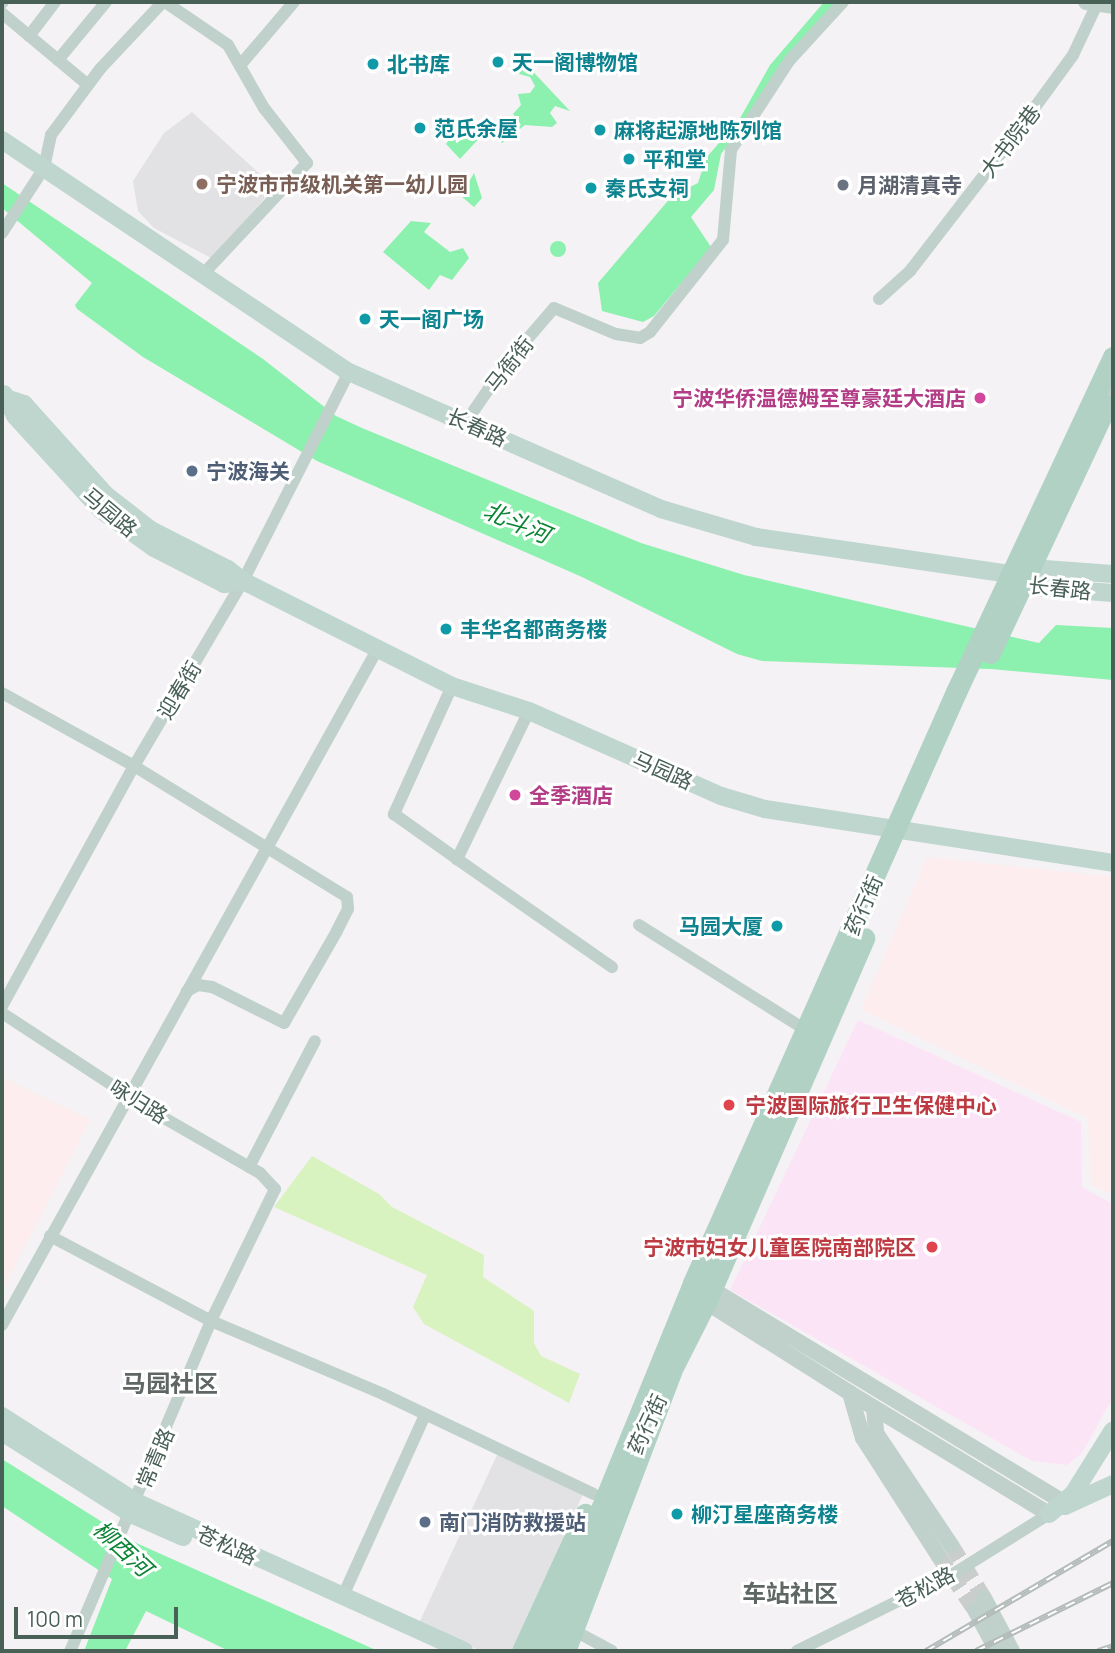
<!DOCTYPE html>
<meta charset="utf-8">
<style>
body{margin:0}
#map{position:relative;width:1115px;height:1653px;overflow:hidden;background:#f4f2f4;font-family:Manrope,"Noto Sans SC",sans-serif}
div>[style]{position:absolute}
.commercial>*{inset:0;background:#fdedef}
.education>*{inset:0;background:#e2e1e3}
.medical>*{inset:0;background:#fce4f7}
.green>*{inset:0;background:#d8f2c0}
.water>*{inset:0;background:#8cf0ae}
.round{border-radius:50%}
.tertiary-tunnel>*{height:16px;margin-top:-8px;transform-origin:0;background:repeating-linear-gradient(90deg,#c9cecd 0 16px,transparent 0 24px)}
.minor>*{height:12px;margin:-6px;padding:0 6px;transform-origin:6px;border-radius:6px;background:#bfd1ca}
.tertiary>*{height:16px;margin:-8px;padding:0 8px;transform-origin:8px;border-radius:8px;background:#bfd1ca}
.secondary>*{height:18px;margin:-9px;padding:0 9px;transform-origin:9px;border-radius:9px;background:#bfd6ce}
.primary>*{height:21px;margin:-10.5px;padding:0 10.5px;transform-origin:10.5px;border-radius:10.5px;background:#b1d1c5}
.rail>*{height:6px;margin-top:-3px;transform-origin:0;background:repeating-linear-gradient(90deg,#fff 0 10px,#b4bcba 0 20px);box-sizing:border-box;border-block:2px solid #b4bcba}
.dots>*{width:19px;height:19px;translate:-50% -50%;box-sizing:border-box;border:4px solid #fff;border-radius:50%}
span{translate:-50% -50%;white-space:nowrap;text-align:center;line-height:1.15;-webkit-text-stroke:6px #fff;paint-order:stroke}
.culture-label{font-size:21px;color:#0d838f;font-weight:700}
.left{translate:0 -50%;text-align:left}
.right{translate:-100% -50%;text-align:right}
.street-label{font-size:21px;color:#496057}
.education-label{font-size:21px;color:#785e54;font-weight:700}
.worship-label{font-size:21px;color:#5b616d;font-weight:700}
.hotel-label{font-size:21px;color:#b23c85;font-weight:700}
.service-label{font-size:21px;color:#4e5e75;font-weight:700}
.health-label{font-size:21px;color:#be3a42;font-weight:700}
.water-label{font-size:23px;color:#0a8434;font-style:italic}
.quarter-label{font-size:24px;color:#5e6764;font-weight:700}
.frame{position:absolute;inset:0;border:4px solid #496057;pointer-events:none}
.scale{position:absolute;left:14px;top:1607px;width:164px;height:32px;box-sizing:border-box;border:4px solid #496057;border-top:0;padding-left:9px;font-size:21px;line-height:24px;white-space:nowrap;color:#496057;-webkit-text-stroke:5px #fff;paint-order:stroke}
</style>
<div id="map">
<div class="commercial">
<i style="clip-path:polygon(927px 857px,1113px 877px,1113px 1195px,1091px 1185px,1088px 1118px,861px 1010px)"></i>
<i style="clip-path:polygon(2px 1077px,90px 1120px,2px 1291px)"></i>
</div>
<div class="education">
<i style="clip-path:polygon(192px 112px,274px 187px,213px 259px,154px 228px,138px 211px,133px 181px,164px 133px)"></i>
<i style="clip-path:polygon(498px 1453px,584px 1492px,511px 1651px,481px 1651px,419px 1623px)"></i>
</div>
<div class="medical">
<i style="clip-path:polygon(858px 1020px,1081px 1122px,1082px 1187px,1113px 1204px,1113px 1397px,1082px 1453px,1067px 1465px,1032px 1461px,730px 1290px)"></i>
</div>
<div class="green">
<i style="clip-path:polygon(312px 1156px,379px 1194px,392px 1207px,484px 1255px,483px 1277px,534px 1311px,534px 1343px,541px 1356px,580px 1374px,569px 1403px,424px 1324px,413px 1307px,427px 1275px,274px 1207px)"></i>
</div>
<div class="water">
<i style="clip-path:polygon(824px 2px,839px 2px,721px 154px,714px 190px,691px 217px,711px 247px,654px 316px,643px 322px,602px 311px,598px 283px,672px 196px,698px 183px,706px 158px,739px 120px,770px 65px)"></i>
<i style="clip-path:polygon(524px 62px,570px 111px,555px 106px,550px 113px,557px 123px,552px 127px,525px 125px,502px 143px,485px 132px,460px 159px,446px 144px,463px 120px,503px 138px,521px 125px,513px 114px,521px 105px,518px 94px,530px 93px,535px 86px,530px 77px,519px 74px)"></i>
<i style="clip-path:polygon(474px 173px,482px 198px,474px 207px,461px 196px)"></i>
<i style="clip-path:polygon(2px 183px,263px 359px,336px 416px,362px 428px,641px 543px,744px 575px,1039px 643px,1056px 625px,1113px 628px,1113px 680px,991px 669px,762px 661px,737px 654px,582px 577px,317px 461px,143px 357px,77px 309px,75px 305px,92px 283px,2px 208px)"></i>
<i style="clip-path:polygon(411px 221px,431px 223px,424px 232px,450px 252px,463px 248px,469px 258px,452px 280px,440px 275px,429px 290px,383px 252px)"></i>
<i class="round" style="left:550px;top:241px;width:16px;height:16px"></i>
<i style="clip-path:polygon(2px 1459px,134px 1542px,378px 1651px,229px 1651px,146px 1611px,125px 1651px,84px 1651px,112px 1579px,2px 1506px)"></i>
</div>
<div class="tertiary-tunnel">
<i style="left:951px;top:1545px;width:62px;rotate:58.1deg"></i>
<i style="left:938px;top:1555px;width:66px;rotate:56.1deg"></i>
</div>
<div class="minor">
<i style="left:165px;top:2px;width:76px;rotate:34.3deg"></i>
<i style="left:228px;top:45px;width:73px;rotate:60.3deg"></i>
<i style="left:264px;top:108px;width:70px;rotate:52deg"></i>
<i style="left:307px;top:163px;width:151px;rotate:133.1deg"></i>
<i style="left:2px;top:3px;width:1px;rotate:-45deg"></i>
<i style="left:2px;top:13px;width:112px;rotate:39.9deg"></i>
<i style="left:29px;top:36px;width:43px;rotate:-52.6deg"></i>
<i style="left:58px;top:60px;width:75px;rotate:-50.4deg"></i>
<i style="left:242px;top:63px;width:80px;rotate:-49.6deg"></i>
<i style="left:2px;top:233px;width:77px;rotate:-57.1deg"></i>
<i style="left:44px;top:168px;width:34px;rotate:-78deg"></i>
<i style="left:51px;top:135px;width:82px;rotate:-53.4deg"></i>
<i style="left:100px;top:69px;width:92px;rotate:-46.8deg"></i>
<i style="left:879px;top:299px;width:42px;rotate:-42.1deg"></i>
<i style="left:910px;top:271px;width:157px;rotate:-52.3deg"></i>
<i style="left:1006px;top:147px;width:114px;rotate:-53.9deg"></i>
<i style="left:1073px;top:55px;width:56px;rotate:-64.8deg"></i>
<i style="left:466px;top:422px;width:69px;rotate:-55.6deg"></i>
<i style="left:505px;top:365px;width:75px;rotate:-49.3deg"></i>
<i style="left:554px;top:308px;width:67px;rotate:22.8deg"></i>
<i style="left:616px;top:334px;width:24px;rotate:9deg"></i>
<i style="left:640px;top:338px;width:12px;rotate:-31deg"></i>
<i style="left:650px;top:332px;width:117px;rotate:-51.6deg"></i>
<i style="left:723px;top:240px;width:90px;rotate:-84.9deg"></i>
<i style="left:731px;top:150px;width:106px;rotate:-56.9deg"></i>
<i style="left:789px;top:61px;width:80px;rotate:-47.5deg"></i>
<i style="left:452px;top:686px;width:141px;rotate:114.4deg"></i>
<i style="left:394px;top:814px;width:77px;rotate:35.5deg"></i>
<i style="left:2px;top:693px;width:151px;rotate:28.9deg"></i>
<i style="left:134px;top:766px;width:250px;rotate:31.6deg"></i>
<i style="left:347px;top:897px;width:12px;rotate:85deg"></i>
<i style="left:348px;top:909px;width:25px;rotate:117deg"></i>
<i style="left:337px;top:931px;width:106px;rotate:119.9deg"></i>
<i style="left:284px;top:1023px;width:80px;rotate:-153.4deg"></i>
<i style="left:212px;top:987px;width:14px;rotate:-172deg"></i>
<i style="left:198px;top:985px;width:13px;rotate:151deg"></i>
<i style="left:529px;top:711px;width:165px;rotate:115.9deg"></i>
<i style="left:457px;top:859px;width:189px;rotate:34.9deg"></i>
<i style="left:639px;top:925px;width:199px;rotate:32.2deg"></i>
<i style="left:2px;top:1006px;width:274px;rotate:-61.2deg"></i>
<i style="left:134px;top:766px;width:215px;rotate:-59.5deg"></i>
<i style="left:243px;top:581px;width:234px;rotate:-63.1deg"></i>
<i style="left:2px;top:1013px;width:179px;rotate:33.2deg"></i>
<i style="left:152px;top:1111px;width:125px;rotate:29.9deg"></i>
<i style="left:260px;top:1173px;width:22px;rotate:47deg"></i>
<i style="left:275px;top:1189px;width:147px;rotate:115.9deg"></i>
<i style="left:211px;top:1321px;width:359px;rotate:113.1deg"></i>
<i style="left:249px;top:1167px;width:142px;rotate:-62.4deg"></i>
<i style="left:50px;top:1236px;width:182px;rotate:27.8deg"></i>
<i style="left:211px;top:1321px;width:187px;rotate:23deg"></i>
<i style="left:383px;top:1394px;width:233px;rotate:25.4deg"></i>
<i style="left:2px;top:1325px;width:772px;rotate:-60.95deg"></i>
<i style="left:342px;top:1598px;width:201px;rotate:-65.6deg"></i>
<i style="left:573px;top:1630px;width:44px;rotate:28.3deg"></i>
<i style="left:797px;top:1651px;width:174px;rotate:-26.3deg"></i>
<i style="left:953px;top:1574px;width:113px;rotate:-32deg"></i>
</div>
<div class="tertiary">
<i style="left:1086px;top:2px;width:27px;rotate:8deg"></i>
<i style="left:1111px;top:394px;width:2px"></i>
<i style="left:705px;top:1285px;width:419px;rotate:31.2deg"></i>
<i style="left:700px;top:1292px;width:12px;rotate:59deg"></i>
<i style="left:706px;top:1302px;width:170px;rotate:32.3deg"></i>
<i style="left:850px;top:1393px;width:233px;rotate:31.3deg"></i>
<i style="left:850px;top:1393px;width:47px;rotate:73.9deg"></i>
<i style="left:863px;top:1438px;width:139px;rotate:57.3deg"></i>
<i style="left:874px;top:1408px;width:25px;rotate:85deg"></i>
<i style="left:876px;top:1433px;width:135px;rotate:56.2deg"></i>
<i style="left:984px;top:1598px;width:60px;rotate:62.2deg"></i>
<i style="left:975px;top:1610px;width:47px;rotate:61.8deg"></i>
</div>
<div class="secondary">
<i style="left:2px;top:140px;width:417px;rotate:33.8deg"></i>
<i style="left:349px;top:372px;width:341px;rotate:23.7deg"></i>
<i style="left:661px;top:509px;width:99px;rotate:16.4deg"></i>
<i style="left:756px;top:537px;width:258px;rotate:8.3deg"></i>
<i style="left:1011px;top:574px;width:21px;rotate:-17deg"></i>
<i style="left:1031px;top:568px;width:82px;rotate:4.2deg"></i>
<i style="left:4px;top:394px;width:25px;rotate:63deg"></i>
<i style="left:15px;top:416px;width:127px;rotate:47.5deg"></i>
<i style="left:101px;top:510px;width:65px;rotate:35.6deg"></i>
<i style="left:154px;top:548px;width:79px;rotate:27.2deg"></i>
<i style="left:224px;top:584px;width:19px;rotate:-9deg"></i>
<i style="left:9px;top:399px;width:16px;rotate:18deg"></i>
<i style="left:24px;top:404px;width:122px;rotate:48deg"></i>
<i style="left:106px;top:495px;width:57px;rotate:37.9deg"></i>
<i style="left:151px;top:530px;width:86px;rotate:26.9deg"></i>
<i style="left:228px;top:569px;width:19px;rotate:39deg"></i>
<i style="left:243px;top:581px;width:234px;rotate:26.7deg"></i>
<i style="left:452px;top:686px;width:81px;rotate:18deg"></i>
<i style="left:529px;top:711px;width:210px;rotate:23.9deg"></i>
<i style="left:721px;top:796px;width:46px;rotate:16.5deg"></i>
<i style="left:765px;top:809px;width:352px;rotate:8.8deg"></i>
<i style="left:1013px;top:577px;width:13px;rotate:45deg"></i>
<i style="left:1022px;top:586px;width:91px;rotate:4.4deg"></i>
<i style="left:2px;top:1416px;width:159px;rotate:32.7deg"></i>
<i style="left:136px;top:1502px;width:360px;rotate:24.4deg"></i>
<i style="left:2px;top:1432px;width:153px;rotate:32.4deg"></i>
<i style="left:131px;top:1514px;width:57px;rotate:23.9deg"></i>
<i style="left:1065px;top:1506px;width:53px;rotate:-24.6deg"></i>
<i style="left:1049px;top:1514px;width:31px;rotate:-40deg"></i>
<i style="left:1073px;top:1494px;width:75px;rotate:-58deg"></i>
</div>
<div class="primary">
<i style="left:990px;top:653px;width:273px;rotate:-64.8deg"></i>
<i style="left:664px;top:1385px;width:93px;rotate:-63.2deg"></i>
<i style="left:706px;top:1302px;width:397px;rotate:-66.5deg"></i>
<i style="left:522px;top:1651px;width:151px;rotate:-65.3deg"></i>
<i style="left:543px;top:1651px;width:397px;rotate:-67.8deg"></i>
<i style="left:693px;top:1283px;width:647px;rotate:-66.01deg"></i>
<i style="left:956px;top:692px;width:370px;rotate:-64.9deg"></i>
<i style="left:565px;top:1651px;width:298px;rotate:-69.2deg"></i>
</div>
<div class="rail">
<i style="left:926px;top:1651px;width:217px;rotate:-30.5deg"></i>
<i style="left:976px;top:1651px;width:153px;rotate:-26.4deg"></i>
<i style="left:1098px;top:1651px;width:16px;rotate:-18deg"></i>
</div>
<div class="dots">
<i style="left:498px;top:62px;background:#0f9aa8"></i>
<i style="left:373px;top:64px;background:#0f9aa8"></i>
<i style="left:420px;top:128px;background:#0f9aa8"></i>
<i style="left:600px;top:130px;background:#0f9aa8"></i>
<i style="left:629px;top:159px;background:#0f9aa8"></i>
<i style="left:202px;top:184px;background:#8d6e63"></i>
<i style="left:843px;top:185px;background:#6b7280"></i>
<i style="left:591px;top:188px;background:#0f9aa8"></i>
<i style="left:365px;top:319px;background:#0f9aa8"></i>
<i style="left:980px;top:398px;background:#d1479c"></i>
<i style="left:192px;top:471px;background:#5c6f8a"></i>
<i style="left:446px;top:629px;background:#0f9aa8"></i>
<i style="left:515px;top:795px;background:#d1479c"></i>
<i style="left:777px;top:926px;background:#0f9aa8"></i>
<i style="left:729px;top:1105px;background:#e0444e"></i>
<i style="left:932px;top:1247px;background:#e0444e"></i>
<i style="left:677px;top:1514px;background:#0f9aa8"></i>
<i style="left:425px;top:1522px;background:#5c6f8a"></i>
</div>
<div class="culture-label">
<span class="left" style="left:512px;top:62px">天一阁博物馆</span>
<span class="left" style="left:387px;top:64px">北书库</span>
<span class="left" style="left:434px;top:128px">范氏余屋</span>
<span class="left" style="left:614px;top:130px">麻将起源地陈列馆</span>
<span class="left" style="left:643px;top:159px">平和堂</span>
<span class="left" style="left:605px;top:188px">秦氏支祠</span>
<span class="left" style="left:379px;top:319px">天一阁广场</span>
<span class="left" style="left:460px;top:629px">丰华名都商务楼</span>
<span class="right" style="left:763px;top:926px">马园大厦</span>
<span class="left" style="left:691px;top:1514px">柳汀星座商务楼</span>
</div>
<div class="street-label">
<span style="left:1010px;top:141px;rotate:-53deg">大书院巷</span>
<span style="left:509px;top:364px;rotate:-52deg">马衙街</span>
<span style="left:477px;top:427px;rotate:24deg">长春路</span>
<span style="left:110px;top:512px;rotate:40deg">马园路</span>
<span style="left:1060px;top:588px;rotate:6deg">长春路</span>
<span style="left:179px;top:690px;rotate:-59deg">迎春街</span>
<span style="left:663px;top:770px;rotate:24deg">马园路</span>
<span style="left:863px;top:905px;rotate:-66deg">药行街</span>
<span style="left:139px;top:1101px;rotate:32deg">咏归路</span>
<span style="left:647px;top:1424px;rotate:-65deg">药行街</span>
<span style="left:155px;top:1458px;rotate:-67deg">常青路</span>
<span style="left:227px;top:1545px;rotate:25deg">苍松路</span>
<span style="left:925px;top:1587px;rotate:-28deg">苍松路</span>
</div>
<div class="education-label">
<span class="left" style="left:216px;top:184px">宁波市市级机关第一幼儿园</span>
</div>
<div class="worship-label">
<span class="left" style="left:857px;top:185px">月湖清真寺</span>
</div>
<div class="hotel-label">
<span class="right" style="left:966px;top:398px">宁波华侨温德姆至尊豪廷大酒店</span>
<span class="left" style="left:529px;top:795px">全季酒店</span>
</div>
<div class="service-label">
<span class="left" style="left:206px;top:471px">宁波海关</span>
<span class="left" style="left:439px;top:1522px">南门消防救援站</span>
</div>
<div class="health-label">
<span class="left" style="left:745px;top:1105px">宁波国际旅行卫生保健中心</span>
<span class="right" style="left:916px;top:1247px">宁波市妇女儿童医院南部院区</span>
</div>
<div class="water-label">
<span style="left:517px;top:522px;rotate:23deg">北斗河</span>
<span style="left:123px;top:1548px;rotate:43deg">柳西河</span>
</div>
<div class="quarter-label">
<span style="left:170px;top:1383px">马园社区</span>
<span style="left:790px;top:1593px">车站社区</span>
</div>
<div class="frame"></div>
<div class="scale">100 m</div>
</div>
